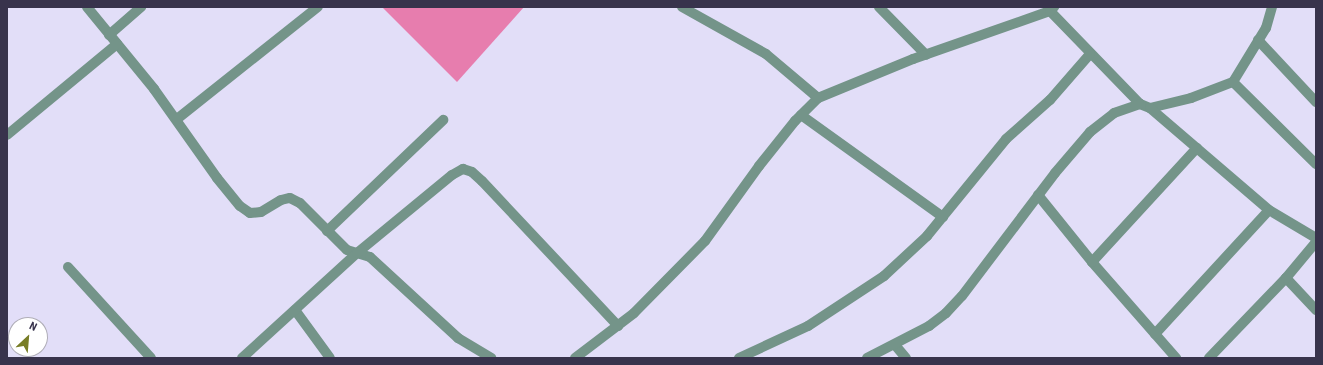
<!DOCTYPE html>
<style>
body{margin:0}
#map{position:relative;width:1323px;height:365px;overflow:hidden;background:#e2def8;font-family:"Roboto Condensed",sans-serif}
div>[style]{position:absolute}
.water>*{inset:0;background:#e77dae}
.minor>*{height:10px;margin:-5px;padding:0 5px;transform-origin:5px;border-radius:5px;background:#749489}
span{translate:-50% -50%;white-space:nowrap;text-align:center;line-height:1.15;-webkit-text-stroke:3px #fff;paint-order:stroke}
.frame{position:absolute;inset:0;border:8px solid #38334c;pointer-events:none}
.north{position:absolute;left:8px;top:317px;width:40px;height:40px;box-sizing:border-box;background:#fff;border:1px solid #afadb7;border-radius:50%;rotate:26deg;font-size:11px;font-weight:700;line-height:16px;text-align:center;color:#38334c}
.north::after{content:'';display:block;margin:auto;width:14px;height:18px;background:#787d26;clip-path:polygon(50% 0,100% 100%,50% 72%,0 100%)}
</style>
<div id="map">
<div class="water">
<i style="clip-path:polygon(382px 7px,524px 7px,457px 82px)"></i>
</div>
<div class="minor">
<i style="left:87px;top:7px;width:106px;rotate:50.7deg"></i>
<i style="left:154px;top:89px;width:109px;rotate:54.7deg"></i>
<i style="left:217px;top:178px;width:36px;rotate:51deg"></i>
<i style="left:240px;top:206px;width:12px;rotate:35deg"></i>
<i style="left:250px;top:213px;width:11px;rotate:-5deg"></i>
<i style="left:261px;top:212px;width:23px;rotate:-31deg"></i>
<i style="left:281px;top:200px;width:9px;rotate:-13deg"></i>
<i style="left:290px;top:198px;width:11px;rotate:27deg"></i>
<i style="left:300px;top:203px;width:66px;rotate:45deg"></i>
<i style="left:347px;top:250px;width:24px;rotate:17deg"></i>
<i style="left:370px;top:257px;width:120px;rotate:42.6deg"></i>
<i style="left:458px;top:338px;width:39px;rotate:31deg"></i>
<i style="left:682px;top:7px;width:96px;rotate:29.2deg"></i>
<i style="left:766px;top:54px;width:68px;rotate:40.2deg"></i>
<i style="left:879px;top:7px;width:67px;rotate:45.6deg"></i>
<i style="left:1050px;top:11px;width:129px;rotate:45.9deg"></i>
<i style="left:1140px;top:104px;width:11px;rotate:22deg"></i>
<i style="left:1150px;top:108px;width:42px;rotate:-13.7deg"></i>
<i style="left:1191px;top:98px;width:45px;rotate:-20.9deg"></i>
<i style="left:1233px;top:82px;width:63px;rotate:-58.6deg"></i>
<i style="left:1266px;top:28px;width:22px;rotate:-74deg"></i>
<i style="left:109px;top:35px;width:43px;rotate:-41.2deg"></i>
<i style="left:1258px;top:40px;width:85px;rotate:46.9deg"></i>
<i style="left:1233px;top:82px;width:117px;rotate:44.7deg"></i>
<i style="left:1150px;top:108px;width:157px;rotate:40.6deg"></i>
<i style="left:1269px;top:210px;width:55px;rotate:30.8deg"></i>
<i style="left:801px;top:115px;width:175px;rotate:35.7deg"></i>
<i style="left:177px;top:119px;width:180px;rotate:-38.5deg"></i>
<i style="left:7px;top:135px;width:143px;rotate:-39.6deg"></i>
<i style="left:1038px;top:195px;width:86px;rotate:51.1deg"></i>
<i style="left:1092px;top:262px;width:128px;rotate:48.8deg"></i>
<i style="left:327px;top:231px;width:161px;rotate:-43.7deg"></i>
<i style="left:1092px;top:262px;width:155px;rotate:-47.4deg"></i>
<i style="left:68px;top:267px;width:123px;rotate:47.6deg"></i>
<i style="left:1286px;top:278px;width:44px;rotate:46.8deg"></i>
<i style="left:295px;top:310px;width:59px;rotate:53.9deg"></i>
<i style="left:1155px;top:334px;width:168px;rotate:-47.4deg"></i>
<i style="left:895px;top:345px;width:17px;rotate:50deg"></i>
<i style="left:242px;top:358px;width:156px;rotate:-42.4deg"></i>
<i style="left:357px;top:253px;width:123px;rotate:-39.4deg"></i>
<i style="left:452px;top:175px;width:13px;rotate:-29deg"></i>
<i style="left:463px;top:169px;width:9px;rotate:18deg"></i>
<i style="left:472px;top:172px;width:13px;rotate:42deg"></i>
<i style="left:482px;top:181px;width:199px;rotate:46.8deg"></i>
<i style="left:575px;top:358px;width:74px;rotate:-37.3deg"></i>
<i style="left:634px;top:313px;width:101px;rotate:-45.4deg"></i>
<i style="left:705px;top:241px;width:92px;rotate:-54.2deg"></i>
<i style="left:759px;top:166px;width:58px;rotate:-51.3deg"></i>
<i style="left:795px;top:121px;width:33px;rotate:-45deg"></i>
<i style="left:818px;top:98px;width:103px;rotate:-22.3deg"></i>
<i style="left:913px;top:59px;width:145px;rotate:-19.3deg"></i>
<i style="left:1050px;top:11px;width:6px;rotate:-45deg"></i>
<i style="left:739px;top:358px;width:76px;rotate:-24.9deg"></i>
<i style="left:808px;top:326px;width:91px;rotate:-33.3deg"></i>
<i style="left:884px;top:276px;width:59px;rotate:-42.9deg"></i>
<i style="left:927px;top:236px;width:125px;rotate:-50.8deg"></i>
<i style="left:1006px;top:139px;width:59px;rotate:-41.6deg"></i>
<i style="left:1050px;top:100px;width:61px;rotate:-49deg"></i>
<i style="left:867px;top:358px;width:70px;rotate:-27.3deg"></i>
<i style="left:929px;top:326px;width:21px;rotate:-37deg"></i>
<i style="left:946px;top:313px;width:23px;rotate:-47deg"></i>
<i style="left:962px;top:296px;width:154px;rotate:-52.9deg"></i>
<i style="left:1055px;top:173px;width:54px;rotate:-49.5deg"></i>
<i style="left:1090px;top:132px;width:31px;rotate:-38deg"></i>
<i style="left:1114px;top:113px;width:28px;rotate:-19deg"></i>
<i style="left:1209px;top:358px;width:111px;rotate:-46.1deg"></i>
<i style="left:1286px;top:278px;width:47px;rotate:-50.2deg"></i>
</div>
<div class="frame"></div>
<div class="north">N</div>
</div>
